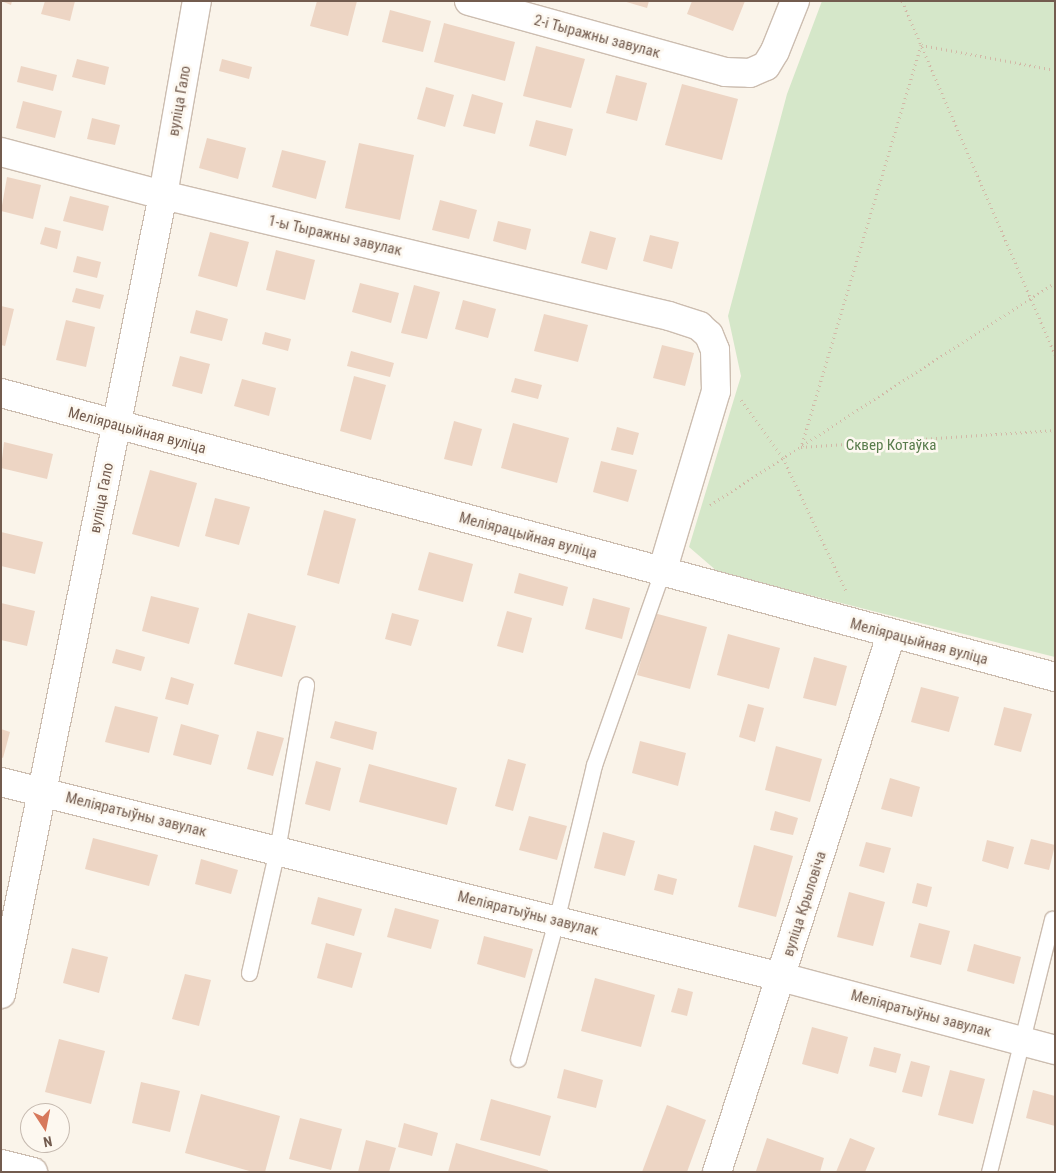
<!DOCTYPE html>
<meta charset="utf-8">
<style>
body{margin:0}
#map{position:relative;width:1056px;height:1173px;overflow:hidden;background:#faf4ea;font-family:"Roboto Condensed",sans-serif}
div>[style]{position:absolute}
.green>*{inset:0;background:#d5e7c9}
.building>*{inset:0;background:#edd5c4}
.path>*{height:3px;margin-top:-1.5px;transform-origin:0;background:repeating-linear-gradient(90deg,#d2b8a7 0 1px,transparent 0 5px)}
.roads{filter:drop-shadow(1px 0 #ccbdb0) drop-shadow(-1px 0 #ccbdb0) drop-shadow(0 1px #ccbdb0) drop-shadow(0 -1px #ccbdb0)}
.service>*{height:15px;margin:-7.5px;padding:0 7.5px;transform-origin:7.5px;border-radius:7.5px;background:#fff}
.minor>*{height:28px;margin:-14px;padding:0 14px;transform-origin:14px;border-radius:14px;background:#fff}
span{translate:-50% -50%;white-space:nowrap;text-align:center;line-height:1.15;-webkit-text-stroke:5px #fdf8f0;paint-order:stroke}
.street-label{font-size:15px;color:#735c4f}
.park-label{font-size:15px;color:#597c4c}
.frame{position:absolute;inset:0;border:2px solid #735c4f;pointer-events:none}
.north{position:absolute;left:20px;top:1103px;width:50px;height:50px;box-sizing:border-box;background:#fdf8f0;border:1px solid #c6bab0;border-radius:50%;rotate:169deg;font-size:14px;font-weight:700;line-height:20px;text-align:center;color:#735c4f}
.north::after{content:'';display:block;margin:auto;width:18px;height:22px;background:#d7795c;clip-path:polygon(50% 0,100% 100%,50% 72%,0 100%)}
</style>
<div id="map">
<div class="green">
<i style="clip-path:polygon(822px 1px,1055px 1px,1055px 657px,718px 572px,689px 547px,741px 376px,728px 316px,787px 94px)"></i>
</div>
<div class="building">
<i style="clip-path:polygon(1px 1px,12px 1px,11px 5px)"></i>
<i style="clip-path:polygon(45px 1px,75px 1px,70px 21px,41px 14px)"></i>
<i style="clip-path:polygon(317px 1px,357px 1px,348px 36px,310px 26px)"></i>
<i style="clip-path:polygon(623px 1px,649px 1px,647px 8px)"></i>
<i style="clip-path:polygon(692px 1px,745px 1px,733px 31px,687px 14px)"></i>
<i style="clip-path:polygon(390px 10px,431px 21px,423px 52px,382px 42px)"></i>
<i style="clip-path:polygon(444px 23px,515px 42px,505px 81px,434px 62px)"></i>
<i style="clip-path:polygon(536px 46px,585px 59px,571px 108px,523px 96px)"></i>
<i style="clip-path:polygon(77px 59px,109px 67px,105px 85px,72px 77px)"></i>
<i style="clip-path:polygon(222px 59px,252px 67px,249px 79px,219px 71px)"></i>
<i style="clip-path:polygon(21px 66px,57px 75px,53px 91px,17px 82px)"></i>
<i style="clip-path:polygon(616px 75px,647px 83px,637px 121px,606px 113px)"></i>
<i style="clip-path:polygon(682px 84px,738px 99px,722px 160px,665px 145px)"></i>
<i style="clip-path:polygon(426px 87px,454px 95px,445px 127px,417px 119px)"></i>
<i style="clip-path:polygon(472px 94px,503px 103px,495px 134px,463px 126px)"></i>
<i style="clip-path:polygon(23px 101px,62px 111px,55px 138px,16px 128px)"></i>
<i style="clip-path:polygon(92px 118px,120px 125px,115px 145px,87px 139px)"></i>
<i style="clip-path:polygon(536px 120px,573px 129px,566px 156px,529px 146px)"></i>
<i style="clip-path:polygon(207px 138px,246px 148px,238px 179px,199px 168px)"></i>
<i style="clip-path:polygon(359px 143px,414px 155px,400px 220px,345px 208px)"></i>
<i style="clip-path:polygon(282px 150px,326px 161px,316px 199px,272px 187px)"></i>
<i style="clip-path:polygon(7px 177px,41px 185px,33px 219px,1px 211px)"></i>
<i style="clip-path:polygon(70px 196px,109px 206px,103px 231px,63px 221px)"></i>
<i style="clip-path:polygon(440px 200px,477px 210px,469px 239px,432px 230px)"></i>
<i style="clip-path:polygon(498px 221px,531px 229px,526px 250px,493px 241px)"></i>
<i style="clip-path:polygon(45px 227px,61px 231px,57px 249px,40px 244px)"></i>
<i style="clip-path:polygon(590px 231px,616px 238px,607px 270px,581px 263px)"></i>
<i style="clip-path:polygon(210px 232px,249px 242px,237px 287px,198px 276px)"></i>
<i style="clip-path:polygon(650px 235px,679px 242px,672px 269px,643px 261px)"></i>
<i style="clip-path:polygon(276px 250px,315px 260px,305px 300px,266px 290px)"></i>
<i style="clip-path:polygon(77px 256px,101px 262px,97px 278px,73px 272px)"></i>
<i style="clip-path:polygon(360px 283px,399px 293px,391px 323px,352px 312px)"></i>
<i style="clip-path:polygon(414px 285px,440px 292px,427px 339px,401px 333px)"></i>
<i style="clip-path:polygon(76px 288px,104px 295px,100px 309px,72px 302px)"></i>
<i style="clip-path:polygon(463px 300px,496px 309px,488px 338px,455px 329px)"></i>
<i style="clip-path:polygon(1px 306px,14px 309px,5px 346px,1px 345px)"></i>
<i style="clip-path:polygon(196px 310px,228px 319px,222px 341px,190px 333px)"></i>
<i style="clip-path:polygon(544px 314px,588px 325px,578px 362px,534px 351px)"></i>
<i style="clip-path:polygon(66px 320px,95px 327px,86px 367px,56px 360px)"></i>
<i style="clip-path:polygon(265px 332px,291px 339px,288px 351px,262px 344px)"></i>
<i style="clip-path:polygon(662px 345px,694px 353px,685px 386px,653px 378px)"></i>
<i style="clip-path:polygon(351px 351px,394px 363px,390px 377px,347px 366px)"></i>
<i style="clip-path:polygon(180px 356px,210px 364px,202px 394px,172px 386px)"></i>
<i style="clip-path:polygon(354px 376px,386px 385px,371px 440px,340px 431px)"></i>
<i style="clip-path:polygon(515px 378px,542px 385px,538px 399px,511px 392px)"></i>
<i style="clip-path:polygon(242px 379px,276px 388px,269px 416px,234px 406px)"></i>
<i style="clip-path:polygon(454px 421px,482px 429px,472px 466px,444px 459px)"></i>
<i style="clip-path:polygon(513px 423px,569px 438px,557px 483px,501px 468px)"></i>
<i style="clip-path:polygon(617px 427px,639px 433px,633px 455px,611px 450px)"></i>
<i style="clip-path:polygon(4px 442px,53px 454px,47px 479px,1px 468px)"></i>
<i style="clip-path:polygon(601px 461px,637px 470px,628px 502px,593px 492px)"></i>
<i style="clip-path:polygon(150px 470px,197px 483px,179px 547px,132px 534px)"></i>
<i style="clip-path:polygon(215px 498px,250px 507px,239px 545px,205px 536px)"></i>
<i style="clip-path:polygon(324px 510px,356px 519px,339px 584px,307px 575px)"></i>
<i style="clip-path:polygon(1px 532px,43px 542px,35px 574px,1px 566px)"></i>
<i style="clip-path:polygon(429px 552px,473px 564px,463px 602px,418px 590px)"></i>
<i style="clip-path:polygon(519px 573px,568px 587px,563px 606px,514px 593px)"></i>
<i style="clip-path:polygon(151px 596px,199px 608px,189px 644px,142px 631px)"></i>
<i style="clip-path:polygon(593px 598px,630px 608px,622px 639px,585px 629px)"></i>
<i style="clip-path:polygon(1px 603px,35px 611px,27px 646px,1px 640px)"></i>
<i style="clip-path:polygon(507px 611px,532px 618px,523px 653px,497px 646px)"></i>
<i style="clip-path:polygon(248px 613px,296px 626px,282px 677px,234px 664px)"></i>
<i style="clip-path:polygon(392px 613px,419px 620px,411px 646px,385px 639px)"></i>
<i style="clip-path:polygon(654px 613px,707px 627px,690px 689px,637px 675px)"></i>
<i style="clip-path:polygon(728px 634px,780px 648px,769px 689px,717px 675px)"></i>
<i style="clip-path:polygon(116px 649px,145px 657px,141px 671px,112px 663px)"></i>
<i style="clip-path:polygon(814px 657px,847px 666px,836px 706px,803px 698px)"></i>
<i style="clip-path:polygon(171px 677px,194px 684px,188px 705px,165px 699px)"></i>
<i style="clip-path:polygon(921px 687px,959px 697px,949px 732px,911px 722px)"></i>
<i style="clip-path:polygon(748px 704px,764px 708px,755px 742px,739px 737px)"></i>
<i style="clip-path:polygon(115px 706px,158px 717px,149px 753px,105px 742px)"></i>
<i style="clip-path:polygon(1004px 707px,1032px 714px,1021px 752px,994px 745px)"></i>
<i style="clip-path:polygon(335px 721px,377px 732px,373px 750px,330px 738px)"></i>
<i style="clip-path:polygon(181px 724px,219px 735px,211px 765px,173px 755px)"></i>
<i style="clip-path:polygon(1px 729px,10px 732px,3px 758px,1px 757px)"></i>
<i style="clip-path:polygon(257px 731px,284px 738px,273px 776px,247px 769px)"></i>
<i style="clip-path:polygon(640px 741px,686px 753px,678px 786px,632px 773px)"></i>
<i style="clip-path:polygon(776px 746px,822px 759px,810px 802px,765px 790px)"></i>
<i style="clip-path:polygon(508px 759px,526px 764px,513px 811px,495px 806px)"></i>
<i style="clip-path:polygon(316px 761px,341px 768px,330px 811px,305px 804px)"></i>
<i style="clip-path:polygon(369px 764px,457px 788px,447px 825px,359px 802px)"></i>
<i style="clip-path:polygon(890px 778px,920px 787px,912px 817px,881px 809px)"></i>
<i style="clip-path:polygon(775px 811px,798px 818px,793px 835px,770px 830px)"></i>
<i style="clip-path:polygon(529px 816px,567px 826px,557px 860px,519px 850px)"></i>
<i style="clip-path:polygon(603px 832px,635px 841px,625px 876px,594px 868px)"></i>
<i style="clip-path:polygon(93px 838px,158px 855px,149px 886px,85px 869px)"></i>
<i style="clip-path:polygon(1031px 839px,1055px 845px,1049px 870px,1024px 864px)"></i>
<i style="clip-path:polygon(987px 840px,1014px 847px,1008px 869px,982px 861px)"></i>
<i style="clip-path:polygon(866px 842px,891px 848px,884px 873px,859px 866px)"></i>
<i style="clip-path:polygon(754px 845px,793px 856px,776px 917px,738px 907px)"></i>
<i style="clip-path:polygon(201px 859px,238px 870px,231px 894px,195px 884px)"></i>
<i style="clip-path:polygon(658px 874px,677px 879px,673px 895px,654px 890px)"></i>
<i style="clip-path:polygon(917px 883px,932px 887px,927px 907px,912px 903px)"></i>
<i style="clip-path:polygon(849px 892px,885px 902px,873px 946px,837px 937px)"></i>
<i style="clip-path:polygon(318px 897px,362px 909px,354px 936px,311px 924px)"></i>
<i style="clip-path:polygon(395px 908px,439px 920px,431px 949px,387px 937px)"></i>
<i style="clip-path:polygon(919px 923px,950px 931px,941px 965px,910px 957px)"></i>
<i style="clip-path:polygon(484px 936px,533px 949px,525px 978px,477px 964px)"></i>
<i style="clip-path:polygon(326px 943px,362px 953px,352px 988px,317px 978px)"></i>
<i style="clip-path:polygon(974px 944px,1021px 957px,1014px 984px,967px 971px)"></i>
<i style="clip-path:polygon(72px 948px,108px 957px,99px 993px,63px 983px)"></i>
<i style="clip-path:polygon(185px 974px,211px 980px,199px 1026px,172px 1019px)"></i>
<i style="clip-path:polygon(595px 978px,655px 995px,641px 1047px,581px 1031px)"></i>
<i style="clip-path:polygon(678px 988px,693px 992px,687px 1016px,671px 1012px)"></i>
<i style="clip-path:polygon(812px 1027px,848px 1037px,838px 1074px,802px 1064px)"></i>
<i style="clip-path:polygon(59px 1039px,105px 1051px,91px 1104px,45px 1092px)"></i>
<i style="clip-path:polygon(874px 1047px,901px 1054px,896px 1073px,869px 1066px)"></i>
<i style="clip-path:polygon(911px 1061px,930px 1066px,922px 1097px,902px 1092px)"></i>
<i style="clip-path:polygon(564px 1069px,603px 1080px,596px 1108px,557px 1098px)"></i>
<i style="clip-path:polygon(950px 1070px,985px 1079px,973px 1124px,938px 1115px)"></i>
<i style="clip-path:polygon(141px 1082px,180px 1091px,170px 1132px,132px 1123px)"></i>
<i style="clip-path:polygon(1033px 1090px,1055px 1096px,1055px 1126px,1026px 1118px)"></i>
<i style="clip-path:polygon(201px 1094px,280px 1116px,265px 1172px,253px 1172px,185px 1153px)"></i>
<i style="clip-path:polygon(491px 1099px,551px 1116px,540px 1156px,480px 1140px)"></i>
<i style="clip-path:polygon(667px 1105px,706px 1120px,687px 1172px,642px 1172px)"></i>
<i style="clip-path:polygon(300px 1118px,342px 1129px,331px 1170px,289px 1159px)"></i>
<i style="clip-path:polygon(404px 1123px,438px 1133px,432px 1156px,398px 1147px)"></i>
<i style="clip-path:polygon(767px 1138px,824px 1158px,820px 1172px,756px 1171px)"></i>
<i style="clip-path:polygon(850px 1138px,875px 1148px,865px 1172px,836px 1172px)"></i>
<i style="clip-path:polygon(366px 1140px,396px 1148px,389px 1172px,358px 1172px)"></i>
<i style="clip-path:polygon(456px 1143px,548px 1170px,548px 1172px,448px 1172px)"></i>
</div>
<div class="path">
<i style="left:902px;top:1px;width:385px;rotate:66.6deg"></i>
<i style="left:1055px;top:70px;width:136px;rotate:-169.4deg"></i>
<i style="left:921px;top:45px;width:420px;rotate:106.6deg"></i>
<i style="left:801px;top:447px;width:255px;rotate:-3.8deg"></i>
<i style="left:741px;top:400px;width:72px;rotate:54.1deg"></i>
<i style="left:783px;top:458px;width:149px;rotate:64.6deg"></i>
<i style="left:710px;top:505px;width:410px;rotate:-32.8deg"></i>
</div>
<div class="roads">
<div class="service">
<i style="left:249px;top:973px;width:126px;rotate:-77.2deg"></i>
<i style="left:277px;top:850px;width:168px;rotate:-80deg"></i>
<i style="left:518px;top:1059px;width:143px;rotate:-74.6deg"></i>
<i style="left:556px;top:921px;width:161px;rotate:-76.3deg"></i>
<i style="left:594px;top:765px;width:205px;rotate:-70.6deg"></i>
<i style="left:989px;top:1172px;width:261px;rotate:-76deg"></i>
</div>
<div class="minor">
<i style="left:469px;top:1px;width:266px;rotate:15.5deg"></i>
<i style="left:725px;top:72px;width:25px;rotate:2deg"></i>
<i style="left:750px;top:73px;width:17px;rotate:-24deg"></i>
<i style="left:766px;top:66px;width:17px;rotate:-59deg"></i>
<i style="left:775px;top:51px;width:54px;rotate:-68.2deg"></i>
<i style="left:1px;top:152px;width:168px;rotate:14.9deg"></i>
<i style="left:163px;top:195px;width:520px;rotate:13.45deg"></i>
<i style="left:669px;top:316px;width:32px;rotate:18deg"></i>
<i style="left:699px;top:326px;width:13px;rotate:42deg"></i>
<i style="left:709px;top:335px;width:16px;rotate:68deg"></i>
<i style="left:715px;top:350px;width:41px;rotate:88.6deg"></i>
<i style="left:716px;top:391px;width:189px;rotate:106.6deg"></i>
<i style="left:1px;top:393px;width:1092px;rotate:15.08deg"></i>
<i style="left:1px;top:782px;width:804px;rotate:14.04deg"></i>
<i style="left:781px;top:977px;width:284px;rotate:14.9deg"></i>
<i style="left:1px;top:994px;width:815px;rotate:-78.54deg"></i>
<i style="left:163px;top:195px;width:197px;rotate:-80.1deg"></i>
<i style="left:1px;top:1164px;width:33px;rotate:14deg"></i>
<i style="left:717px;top:1172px;width:564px;rotate:-72.05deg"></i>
</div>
</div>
<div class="street-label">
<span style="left:597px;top:37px;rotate:15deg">2-і Тыражны завулак</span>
<span style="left:180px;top:101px;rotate:-80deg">вуліца Гало</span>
<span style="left:335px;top:236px;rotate:13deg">1-ы Тыражны завулак</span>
<span style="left:137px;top:431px;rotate:15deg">Меліярацыйная вуліца</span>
<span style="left:102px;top:498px;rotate:-79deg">вуліца Гало</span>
<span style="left:528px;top:536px;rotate:15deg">Меліярацыйная вуліца</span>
<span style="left:919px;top:642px;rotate:15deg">Меліярацыйная вуліца</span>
<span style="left:136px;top:815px;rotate:14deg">Меліяратыўны завулак</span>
<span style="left:805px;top:904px;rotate:-72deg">вуліца Крыловіча</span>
<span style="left:528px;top:914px;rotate:14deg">Меліяратыўны завулак</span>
<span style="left:921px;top:1014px;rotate:15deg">Меліяратыўны завулак</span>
</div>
<div class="park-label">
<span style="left:891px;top:446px">Сквер Котаўка</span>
</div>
<div class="frame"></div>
<div class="north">N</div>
</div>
